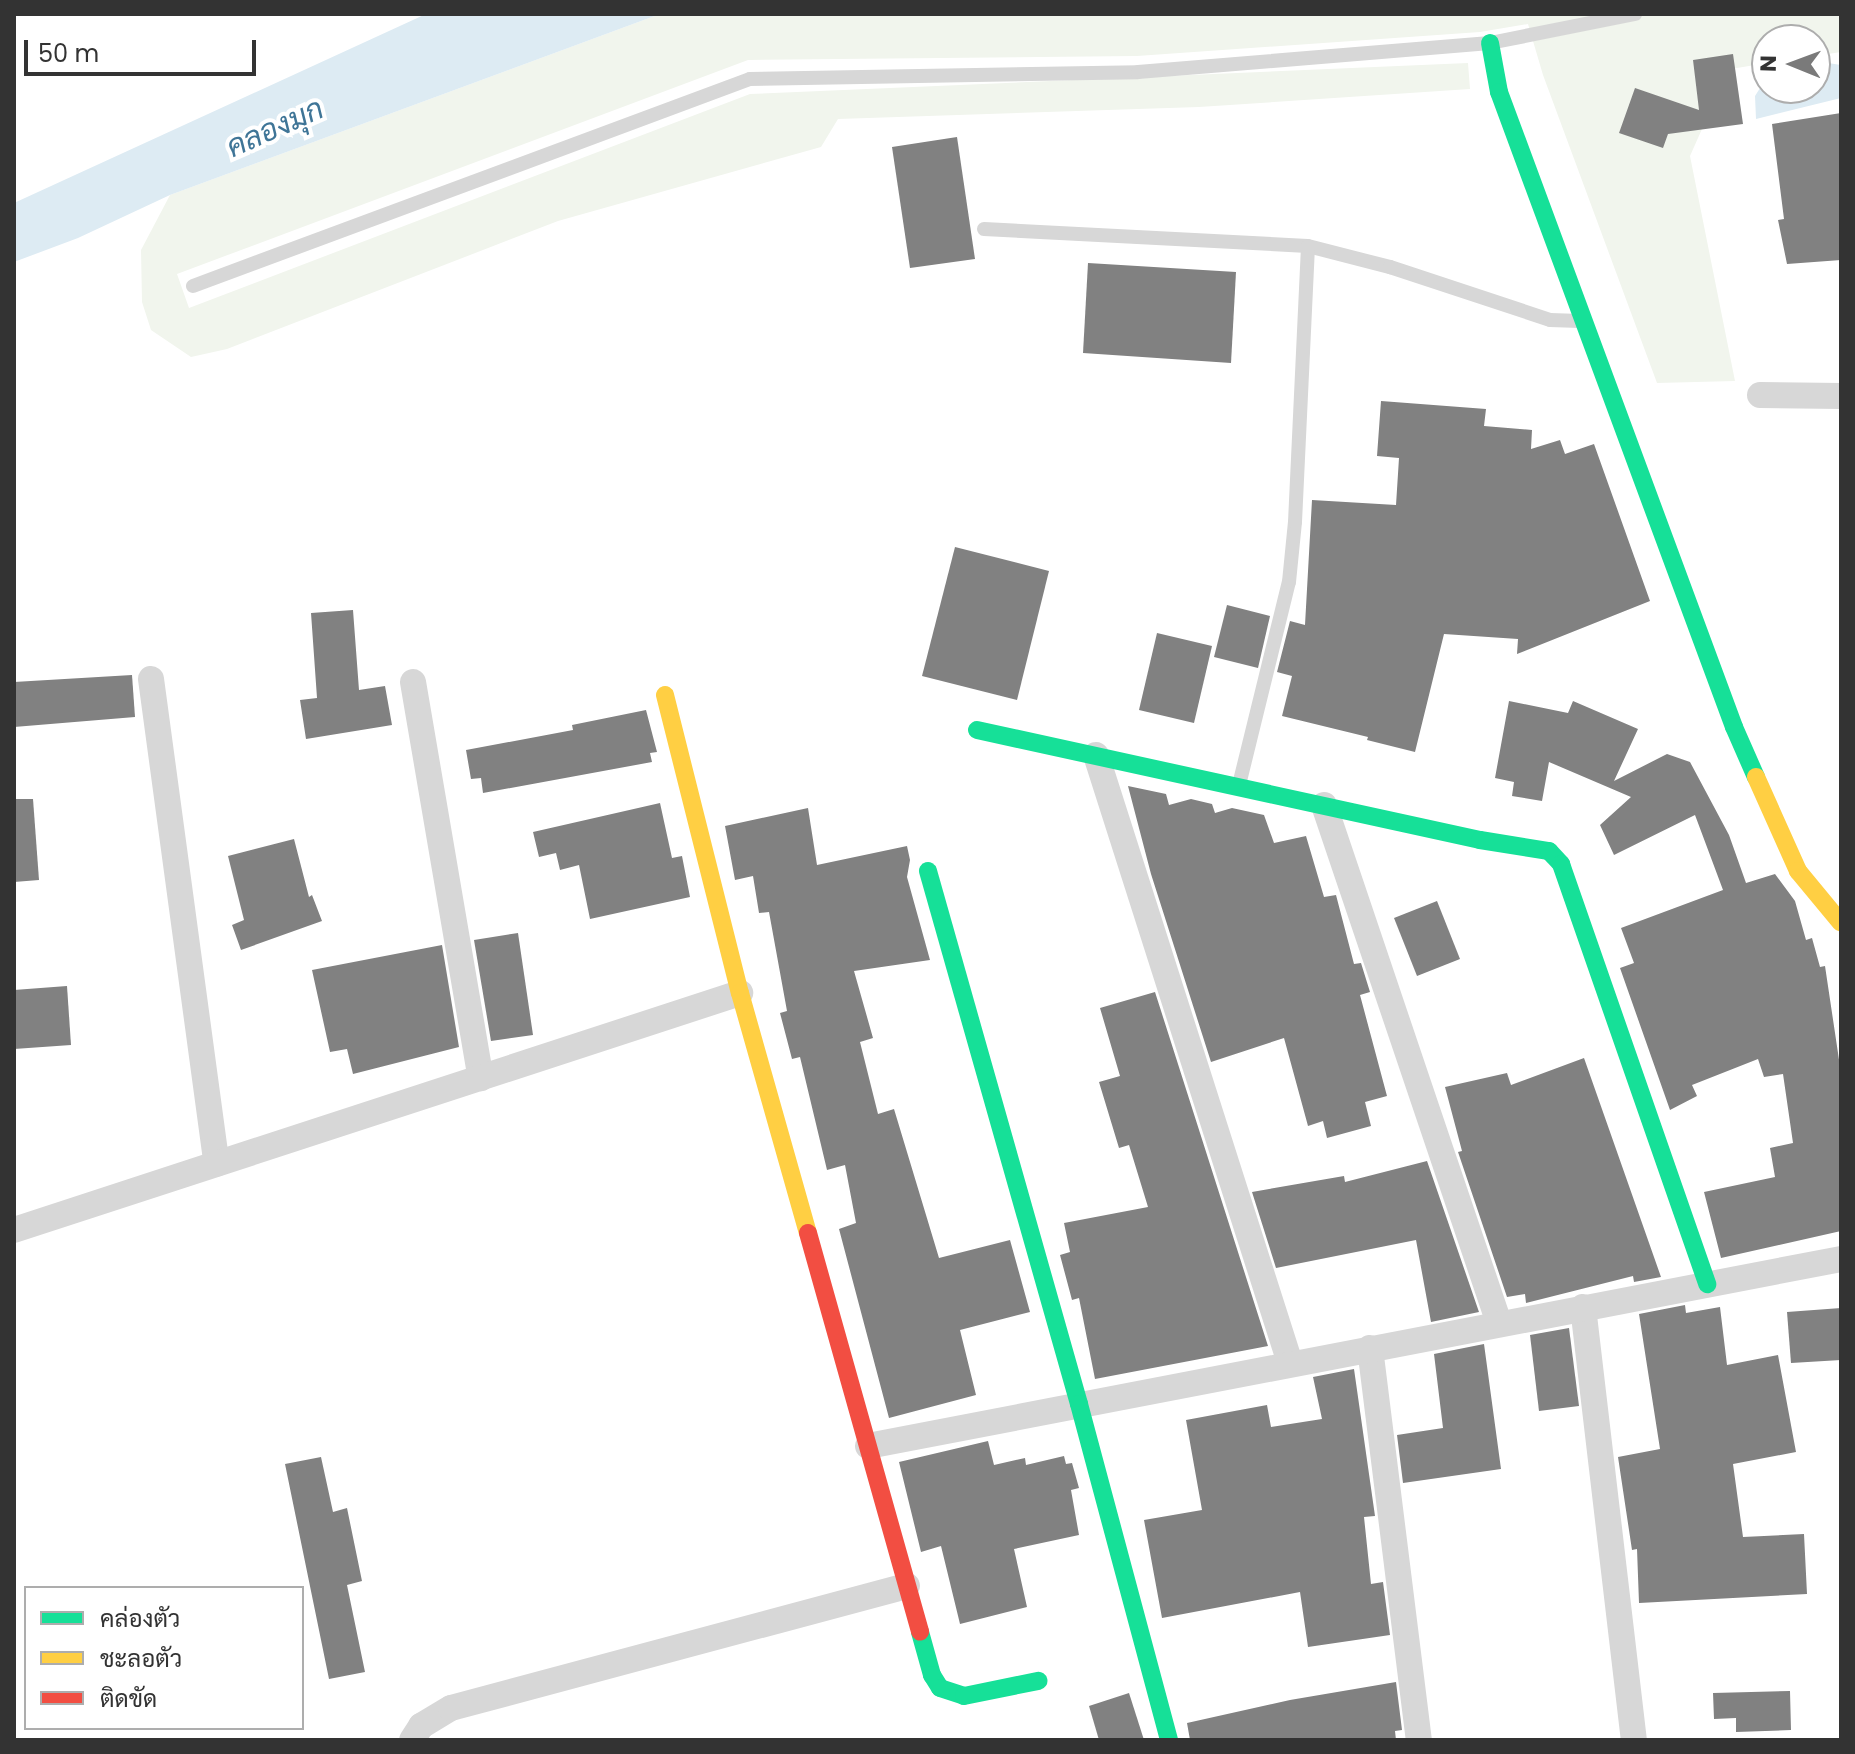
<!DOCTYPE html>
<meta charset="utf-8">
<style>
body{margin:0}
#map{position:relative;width:1855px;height:1754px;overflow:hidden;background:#fff;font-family:Poppins,Sarabun,sans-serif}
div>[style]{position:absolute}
.green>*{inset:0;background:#f1f5ed}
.water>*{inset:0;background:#ddebf3}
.building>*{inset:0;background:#818181}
.lane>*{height:14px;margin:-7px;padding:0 7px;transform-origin:7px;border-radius:7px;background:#d7d7d7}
.street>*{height:26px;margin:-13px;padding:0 13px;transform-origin:13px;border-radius:13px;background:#d7d7d7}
.fast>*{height:18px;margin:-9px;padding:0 9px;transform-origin:9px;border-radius:9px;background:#16e098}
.slow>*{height:18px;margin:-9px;padding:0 9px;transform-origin:9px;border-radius:9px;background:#ffcf43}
.jam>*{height:18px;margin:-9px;padding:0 9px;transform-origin:9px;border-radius:9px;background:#f24e42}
span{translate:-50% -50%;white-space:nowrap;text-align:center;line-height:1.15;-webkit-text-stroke:8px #fff;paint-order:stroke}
.water-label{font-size:30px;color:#3f7597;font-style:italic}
.frame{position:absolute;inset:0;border:16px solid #333;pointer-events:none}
.legend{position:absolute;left:24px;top:1586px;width:280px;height:144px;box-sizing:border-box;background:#fff;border:2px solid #adadad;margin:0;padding:10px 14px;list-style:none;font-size:24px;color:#333}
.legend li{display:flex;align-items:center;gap:16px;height:40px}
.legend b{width:40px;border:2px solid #adadad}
.north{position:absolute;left:1751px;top:24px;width:80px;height:80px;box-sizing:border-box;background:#fff;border:2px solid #adadad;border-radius:50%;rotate:271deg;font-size:22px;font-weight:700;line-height:32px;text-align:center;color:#333}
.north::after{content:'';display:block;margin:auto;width:28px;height:36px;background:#7a7a7a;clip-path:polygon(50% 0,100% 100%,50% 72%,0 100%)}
.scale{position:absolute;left:24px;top:40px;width:232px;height:36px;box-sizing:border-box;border:4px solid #333;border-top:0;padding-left:10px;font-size:24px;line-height:28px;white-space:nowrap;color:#333;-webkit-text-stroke:6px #fff;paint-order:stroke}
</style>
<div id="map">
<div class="green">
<i style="clip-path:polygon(660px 14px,1841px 14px,1841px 52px,1815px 56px,1815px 40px,1767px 40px,1767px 63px,1695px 75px,1702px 129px,1690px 156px,1735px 381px,1657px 383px,1543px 75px,1528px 24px,1480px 32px,1137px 56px,748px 60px,177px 274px,189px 308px,750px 94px,1468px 63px,1470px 89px,1199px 107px,838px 119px,821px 147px,558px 221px,227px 349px,191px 357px,151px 330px,142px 302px,141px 250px,170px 195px)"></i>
</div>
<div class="water">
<i style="clip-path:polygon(426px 14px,660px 14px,170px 195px,78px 238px,14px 262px,14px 203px)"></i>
<i style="clip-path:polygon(1815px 61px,1841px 65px,1841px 98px,1756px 119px,1755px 96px,1767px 77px,1767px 88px,1815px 88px)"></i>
</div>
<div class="building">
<i style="clip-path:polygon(1733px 54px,1743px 124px,1668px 134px,1663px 148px,1619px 133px,1635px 88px,1699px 110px,1693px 60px)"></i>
<i style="clip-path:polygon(1841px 113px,1841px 260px,1787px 264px,1778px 220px,1784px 219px,1772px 124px)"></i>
<i style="clip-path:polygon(957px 137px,975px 259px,910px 268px,892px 147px)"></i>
<i style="clip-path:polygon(1088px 263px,1236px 272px,1231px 363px,1083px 353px)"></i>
<i style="clip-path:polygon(1381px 401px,1486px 409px,1484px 426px,1532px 430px,1531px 449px,1560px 440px,1565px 454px,1594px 444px,1650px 601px,1517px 654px,1518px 639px,1444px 634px,1415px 752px,1367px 740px,1368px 737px,1282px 716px,1292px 676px,1277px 672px,1290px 621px,1305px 625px,1312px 500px,1396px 505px,1399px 458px,1377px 456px)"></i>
<i style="clip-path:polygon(955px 547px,1049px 571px,1017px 700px,922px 676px)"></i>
<i style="clip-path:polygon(1227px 605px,1270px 616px,1258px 668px,1214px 657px)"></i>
<i style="clip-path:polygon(353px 610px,359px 690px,385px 686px,392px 725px,306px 739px,300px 700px,317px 698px,311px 613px)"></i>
<i style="clip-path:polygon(1157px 633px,1212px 646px,1194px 723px,1139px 710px)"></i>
<i style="clip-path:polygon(132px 675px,135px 717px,14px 727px,14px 682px)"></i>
<i style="clip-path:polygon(1509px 701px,1568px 713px,1573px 701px,1638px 729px,1614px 781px,1667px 754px,1690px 762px,1729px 835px,1746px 883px,1775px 874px,1795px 901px,1806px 940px,1812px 938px,1820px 967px,1825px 966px,1841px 1073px,1841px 1231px,1721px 1258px,1704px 1192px,1775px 1177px,1770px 1148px,1793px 1143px,1783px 1074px,1764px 1077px,1758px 1059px,1692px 1085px,1697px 1096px,1670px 1110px,1620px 968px,1634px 963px,1621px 928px,1723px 890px,1695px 815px,1614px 855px,1600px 825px,1631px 797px,1549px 762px,1542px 801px,1512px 796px,1514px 782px,1495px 778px)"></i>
<i style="clip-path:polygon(646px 710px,657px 752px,650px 753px,652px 762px,483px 793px,481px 778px,471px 779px,466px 750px,573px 730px,572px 725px)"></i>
<i style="clip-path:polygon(1128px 786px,1166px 794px,1169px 805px,1191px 799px,1212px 804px,1215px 813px,1232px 808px,1264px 815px,1274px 843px,1306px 836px,1324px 897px,1336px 895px,1354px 964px,1361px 963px,1370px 992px,1360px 995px,1387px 1096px,1365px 1102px,1371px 1126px,1327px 1138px,1323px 1121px,1308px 1126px,1284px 1038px,1211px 1062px,1151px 874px)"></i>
<i style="clip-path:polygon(14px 799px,33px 799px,39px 880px,14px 882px)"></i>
<i style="clip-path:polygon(660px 803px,672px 858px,682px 856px,690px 897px,590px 919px,579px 865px,560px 870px,556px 853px,539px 857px,533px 832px)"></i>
<i style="clip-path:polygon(808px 808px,817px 865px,907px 846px,910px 860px,907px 877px,930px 960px,854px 971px,873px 1038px,860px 1042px,878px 1114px,894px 1109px,939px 1258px,1010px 1240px,1030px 1312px,960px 1330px,976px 1395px,889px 1418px,839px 1229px,856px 1223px,845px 1165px,827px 1170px,800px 1057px,792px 1059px,780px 1013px,787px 1011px,769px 912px,759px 913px,753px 876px,735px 880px,725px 826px)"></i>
<i style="clip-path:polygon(294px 839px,309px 897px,312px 895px,322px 921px,241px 950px,232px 925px,244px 920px,228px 856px)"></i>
<i style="clip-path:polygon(1437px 901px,1460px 959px,1417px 976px,1394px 918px)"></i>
<i style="clip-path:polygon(518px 933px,533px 1035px,491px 1041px,474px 940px)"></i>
<i style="clip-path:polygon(442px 945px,459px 1047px,353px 1074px,347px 1049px,330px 1052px,312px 970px)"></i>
<i style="clip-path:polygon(67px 986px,71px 1045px,14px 1049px,14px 990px)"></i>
<i style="clip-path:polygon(1155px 992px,1268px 1346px,1095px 1379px,1079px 1298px,1072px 1300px,1060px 1255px,1070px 1252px,1064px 1223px,1148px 1207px,1129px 1145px,1119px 1148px,1099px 1082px,1120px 1076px,1100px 1008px)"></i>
<i style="clip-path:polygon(1584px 1058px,1661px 1277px,1634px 1282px,1633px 1276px,1526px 1303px,1525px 1294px,1507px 1297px,1458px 1152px,1462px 1151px,1445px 1087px,1507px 1073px,1511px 1085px)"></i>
<i style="clip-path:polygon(1427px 1161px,1479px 1312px,1431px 1322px,1416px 1240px,1276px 1268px,1252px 1192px,1344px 1176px,1345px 1182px)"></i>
<i style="clip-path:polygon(1685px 1305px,1686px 1313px,1720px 1307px,1727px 1365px,1778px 1355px,1796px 1452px,1733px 1464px,1743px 1537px,1804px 1534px,1807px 1594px,1639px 1603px,1637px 1549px,1632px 1550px,1618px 1457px,1660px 1449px,1639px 1314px)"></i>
<i style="clip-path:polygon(1841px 1308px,1841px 1360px,1791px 1363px,1787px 1312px)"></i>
<i style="clip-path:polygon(1569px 1328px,1579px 1406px,1539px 1411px,1530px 1335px)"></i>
<i style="clip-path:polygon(1484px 1344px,1501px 1469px,1403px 1483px,1397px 1435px,1443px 1428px,1434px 1354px)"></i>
<i style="clip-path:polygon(1354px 1369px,1375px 1516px,1364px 1517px,1371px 1584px,1383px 1582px,1390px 1635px,1308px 1647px,1300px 1592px,1162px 1618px,1144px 1520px,1202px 1510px,1186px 1420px,1267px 1405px,1271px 1427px,1322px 1419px,1313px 1377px)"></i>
<i style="clip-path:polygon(988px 1441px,994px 1465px,1025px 1458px,1026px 1465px,1064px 1456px,1066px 1464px,1072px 1463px,1079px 1488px,1071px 1490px,1079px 1535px,1014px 1549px,1027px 1607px,960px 1624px,941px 1546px,921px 1552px,899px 1462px)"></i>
<i style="clip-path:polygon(321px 1457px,333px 1512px,347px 1508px,362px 1581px,347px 1585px,365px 1672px,329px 1679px,285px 1464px)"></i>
<i style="clip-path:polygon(1396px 1682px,1402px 1730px,1395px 1731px,1396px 1740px,1190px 1740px,1187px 1723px,1290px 1700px)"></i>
<i style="clip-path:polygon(1790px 1691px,1791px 1730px,1736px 1732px,1736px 1718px,1714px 1719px,1713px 1693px)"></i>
<i style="clip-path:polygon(1129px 1693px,1144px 1740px,1099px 1740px,1089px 1706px)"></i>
</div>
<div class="lane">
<i style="left:984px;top:229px;width:324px;rotate:3deg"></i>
<i style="left:1308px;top:246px;width:85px;rotate:14.4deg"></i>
<i style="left:1390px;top:267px;width:169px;rotate:18.3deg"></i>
<i style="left:1550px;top:320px;width:30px;rotate:2deg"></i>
<i style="left:193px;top:286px;width:594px;rotate:-20.39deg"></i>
<i style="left:750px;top:79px;width:388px;rotate:-1deg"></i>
<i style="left:1138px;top:72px;width:353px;rotate:-4.7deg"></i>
<i style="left:1490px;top:43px;width:148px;rotate:-11.3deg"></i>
<i style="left:1239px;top:785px;width:209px;rotate:-76.2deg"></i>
<i style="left:1289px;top:582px;width:60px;rotate:-84.3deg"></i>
<i style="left:1295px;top:522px;width:276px;rotate:-87.3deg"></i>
</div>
<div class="street">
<i style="left:1760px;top:395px;width:81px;rotate:0.7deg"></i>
<i style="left:151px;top:679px;width:489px;rotate:82.3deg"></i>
<i style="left:413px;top:682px;width:402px;rotate:80.3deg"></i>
<i style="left:1096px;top:755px;width:638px;rotate:72.3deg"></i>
<i style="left:1324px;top:805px;width:547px;rotate:71.33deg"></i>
<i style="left:14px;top:1230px;width:764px;rotate:-18.08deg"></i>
<i style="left:1583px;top:1307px;width:436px;rotate:83.3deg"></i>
<i style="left:1370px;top:1348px;width:395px;rotate:82.9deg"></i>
<i style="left:868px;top:1446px;width:991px;rotate:-10.88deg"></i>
<i style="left:412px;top:1740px;width:17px;rotate:-57deg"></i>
<i style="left:421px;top:1726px;width:35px;rotate:-31deg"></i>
<i style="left:451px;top:1708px;width:472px;rotate:-15deg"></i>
</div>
<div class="fast">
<i style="left:1490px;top:43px;width:50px;rotate:79.6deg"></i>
<i style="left:1499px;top:92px;width:677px;rotate:69.69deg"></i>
<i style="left:1734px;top:727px;width:55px;rotate:66.3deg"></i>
<i style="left:977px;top:730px;width:515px;rotate:12.34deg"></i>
<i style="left:1480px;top:840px;width:70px;rotate:9.1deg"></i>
<i style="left:1549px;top:851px;width:18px;rotate:47deg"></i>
<i style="left:1561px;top:864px;width:445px;rotate:70.8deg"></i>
<i style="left:928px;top:871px;width:554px;rotate:74.18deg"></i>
<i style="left:1079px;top:1404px;width:348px;rotate:75deg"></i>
<i style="left:920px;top:1632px;width:45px;rotate:74.4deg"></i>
<i style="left:932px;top:1675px;width:15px;rotate:58deg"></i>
<i style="left:940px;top:1688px;width:25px;rotate:18deg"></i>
<i style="left:964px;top:1696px;width:76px;rotate:-11.5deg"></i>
</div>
<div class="slow">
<i style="left:665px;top:695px;width:307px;rotate:75.9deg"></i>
<i style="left:740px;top:993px;width:249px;rotate:74.2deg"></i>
<i style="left:1756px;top:777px;width:103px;rotate:65.9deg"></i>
<i style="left:1798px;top:871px;width:67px;rotate:50.4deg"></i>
</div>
<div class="jam">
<i style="left:808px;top:1233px;width:414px;rotate:74.3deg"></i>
</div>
<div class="water-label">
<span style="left:275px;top:128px;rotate:-24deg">คลองมุก</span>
</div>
<div class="frame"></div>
<ul class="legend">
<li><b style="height:10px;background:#16e098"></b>คล่องตัว</li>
<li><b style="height:10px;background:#ffcf43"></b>ชะลอตัว</li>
<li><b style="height:10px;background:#f24e42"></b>ติดขัด</li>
</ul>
<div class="north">N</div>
<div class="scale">50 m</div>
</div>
